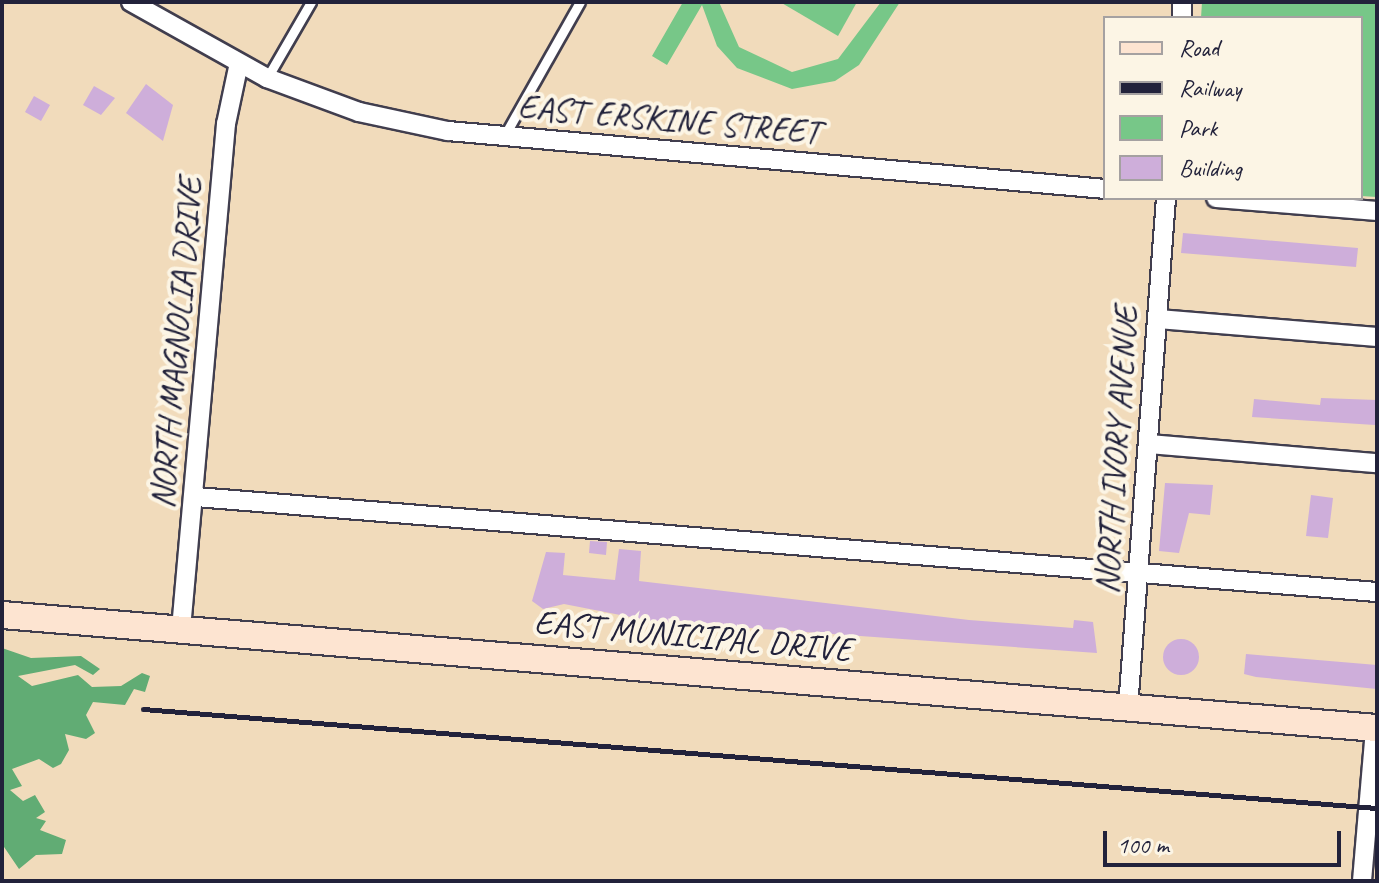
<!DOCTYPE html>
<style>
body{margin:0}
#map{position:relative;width:1379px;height:883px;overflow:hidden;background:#f1dbbb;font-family:Caveat,sans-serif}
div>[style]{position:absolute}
.green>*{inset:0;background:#77c788}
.forest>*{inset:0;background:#61ac74}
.building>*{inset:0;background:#ceaeda}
.round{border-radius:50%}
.roads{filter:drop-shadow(2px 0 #413e4e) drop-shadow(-2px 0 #413e4e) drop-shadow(0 2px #413e4e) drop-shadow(0 -2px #413e4e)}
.lane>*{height:9px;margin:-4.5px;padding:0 4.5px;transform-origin:4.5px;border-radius:4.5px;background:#fff}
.street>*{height:18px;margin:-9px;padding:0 9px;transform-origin:9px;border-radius:9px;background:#fff}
.secondary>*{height:26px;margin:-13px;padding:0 13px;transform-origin:13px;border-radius:13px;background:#fde4d1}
.rail>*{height:5px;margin:-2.5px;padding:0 2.5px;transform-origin:2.5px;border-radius:2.5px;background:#22223b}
span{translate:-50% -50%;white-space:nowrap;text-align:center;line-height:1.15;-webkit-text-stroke:8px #fcf5e5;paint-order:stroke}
.street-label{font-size:34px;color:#22223b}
.frame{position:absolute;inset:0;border:4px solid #22223b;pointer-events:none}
.legend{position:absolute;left:1103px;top:16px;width:260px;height:184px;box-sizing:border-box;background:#fcf5e5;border:2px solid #a5a1a1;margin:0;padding:10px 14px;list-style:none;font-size:24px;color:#22223b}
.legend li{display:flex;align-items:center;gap:16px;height:40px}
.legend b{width:40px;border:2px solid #a5a1a1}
.scale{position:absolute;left:1103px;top:831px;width:238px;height:36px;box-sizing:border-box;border:4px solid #22223b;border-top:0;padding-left:10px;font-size:24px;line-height:28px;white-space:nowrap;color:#22223b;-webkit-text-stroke:6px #fcf5e5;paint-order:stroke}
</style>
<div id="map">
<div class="green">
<i style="clip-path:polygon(683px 2px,719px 2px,739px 47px,792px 72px,838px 59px,881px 2px,900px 2px,859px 65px,835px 81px,792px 89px,737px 68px,717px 46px,702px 5px,667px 65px,652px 56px)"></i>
<i style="clip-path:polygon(780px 2px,857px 2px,838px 36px)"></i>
<i style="clip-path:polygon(1202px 2px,1377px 2px,1377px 197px,1361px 196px,1361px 18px,1201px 18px)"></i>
</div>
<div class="forest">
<i style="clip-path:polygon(2px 648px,31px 658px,81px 656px,100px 669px,93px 675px,75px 665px,18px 676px,32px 686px,78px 675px,92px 687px,121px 686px,142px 673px,150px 676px,145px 692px,134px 689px,125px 705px,93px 702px,86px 715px,95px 733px,86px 739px,65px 734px,69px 750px,61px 764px,53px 768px,39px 759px,12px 769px,22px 786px,10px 790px,23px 801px,35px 795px,45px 812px,36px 818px,46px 821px,40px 830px,66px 840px,62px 854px,36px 855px,19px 869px,2px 844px)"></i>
</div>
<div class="building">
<i style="clip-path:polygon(146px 84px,173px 105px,163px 141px,126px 113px)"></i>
<i style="clip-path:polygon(94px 86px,115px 98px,101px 115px,83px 105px)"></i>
<i style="clip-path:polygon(34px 96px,50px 105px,41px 121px,25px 112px)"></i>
<i style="clip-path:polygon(1183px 233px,1358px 248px,1356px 267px,1181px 253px)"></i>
<i style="clip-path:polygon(1321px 398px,1377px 400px,1375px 425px,1252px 417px,1254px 399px,1320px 405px)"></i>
<i style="clip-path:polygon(1165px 483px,1213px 485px,1210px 515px,1189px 513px,1179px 553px,1159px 551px)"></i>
<i style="clip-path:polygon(1311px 495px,1333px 498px,1328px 538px,1306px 536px)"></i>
<i style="clip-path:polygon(590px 541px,607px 542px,606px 555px,589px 553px)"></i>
<i style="clip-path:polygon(619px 549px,641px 551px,639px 581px,969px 620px,1073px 628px,1074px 620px,1093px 622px,1097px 653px,651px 621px,564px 604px,543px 609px,532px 601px,546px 552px,565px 553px,563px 575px,615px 580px)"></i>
<i class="round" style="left:1163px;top:639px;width:36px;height:36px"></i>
<i style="clip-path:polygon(1246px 654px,1377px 665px,1377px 689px,1256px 677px,1244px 674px)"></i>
</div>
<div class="roads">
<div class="lane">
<i style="left:267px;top:78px;width:88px;rotate:-59.9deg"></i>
<i style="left:503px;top:138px;width:156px;rotate:-60.5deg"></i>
</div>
<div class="street">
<i style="left:131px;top:2px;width:156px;rotate:29.2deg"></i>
<i style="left:267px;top:78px;width:98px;rotate:20.3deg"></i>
<i style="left:359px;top:112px;width:91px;rotate:12.1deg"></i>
<i style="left:448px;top:131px;width:660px;rotate:5.04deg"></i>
<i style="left:1182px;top:18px;width:16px;rotate:-90deg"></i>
<i style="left:1216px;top:198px;width:162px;rotate:4.6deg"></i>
<i style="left:1158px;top:319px;width:220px;rotate:4.7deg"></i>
<i style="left:1149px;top:444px;width:229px;rotate:4.8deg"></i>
<i style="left:196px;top:497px;width:1185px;rotate:4.6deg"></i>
<i style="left:181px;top:629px;width:507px;rotate:-84.91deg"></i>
<i style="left:226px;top:124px;width:62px;rotate:-78deg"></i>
<i style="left:1128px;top:708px;width:511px;rotate:-85.74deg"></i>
<i style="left:1362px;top:881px;width:154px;rotate:-85.1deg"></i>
</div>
<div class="secondary">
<i style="left:2px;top:615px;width:1380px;rotate:4.7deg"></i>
</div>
</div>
<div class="rail">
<i style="left:143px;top:709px;width:1238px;rotate:4.59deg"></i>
</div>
<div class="street-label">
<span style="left:669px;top:119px;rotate:5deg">EAST ERSKINE STREET</span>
<span style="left:176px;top:343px;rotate:-85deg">NORTH MAGNOLIA DRIVE</span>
<span style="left:1116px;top:450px;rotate:-86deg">NORTH IVORY AVENUE</span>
<span style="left:693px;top:635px;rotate:5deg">EAST MUNICIPAL DRIVE</span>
</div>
<div class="frame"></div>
<ul class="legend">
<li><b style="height:10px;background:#fde4d1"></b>Road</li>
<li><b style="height:10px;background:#22223b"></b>Railway</li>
<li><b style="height:22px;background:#77c788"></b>Park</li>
<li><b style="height:22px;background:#ceaeda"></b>Building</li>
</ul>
<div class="scale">100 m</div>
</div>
